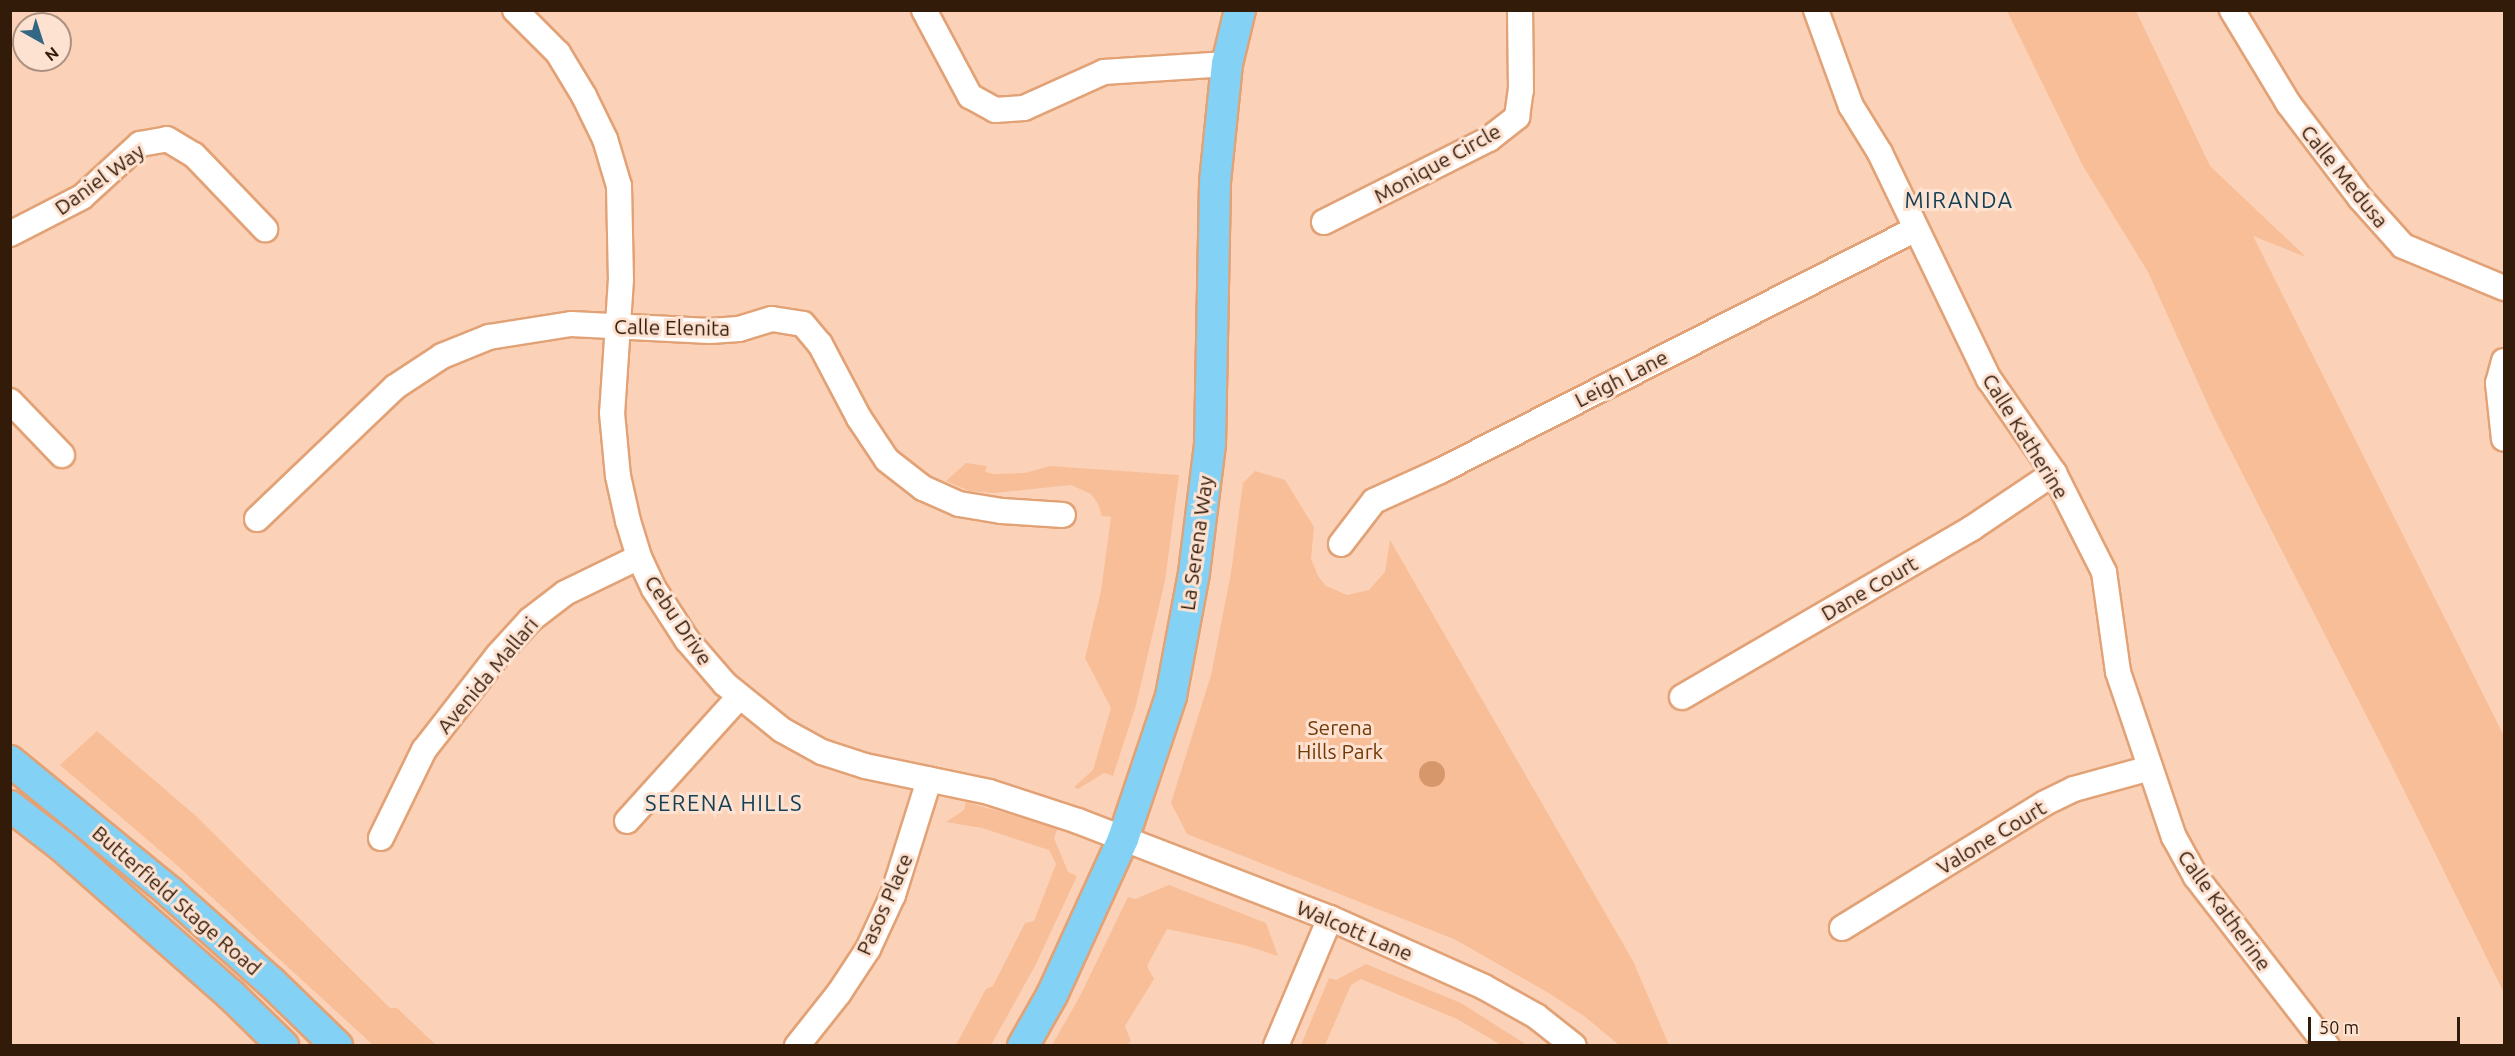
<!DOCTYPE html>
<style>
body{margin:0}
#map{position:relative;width:2515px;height:1056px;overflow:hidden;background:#fbd2b8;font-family:Ubuntu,sans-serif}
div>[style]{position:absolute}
.green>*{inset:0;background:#f8be97}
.building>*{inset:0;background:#d6976b}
.round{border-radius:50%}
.roads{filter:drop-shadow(2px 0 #e2a276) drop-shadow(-2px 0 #e2a276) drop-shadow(0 2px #e2a276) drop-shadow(0 -2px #e2a276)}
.minor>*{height:24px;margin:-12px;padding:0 12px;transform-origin:12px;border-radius:12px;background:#fff}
.major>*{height:30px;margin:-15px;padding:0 15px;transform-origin:15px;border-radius:15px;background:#83d1f5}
span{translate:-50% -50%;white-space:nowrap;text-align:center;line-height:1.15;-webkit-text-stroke:6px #fee2d1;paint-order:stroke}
.street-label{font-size:21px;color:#331b09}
.park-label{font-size:21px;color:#723a08}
.neighbourhood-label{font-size:22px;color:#164056;letter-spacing:1.5px}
.frame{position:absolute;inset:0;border:12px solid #331b09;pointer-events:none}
.north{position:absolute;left:12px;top:12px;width:60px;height:60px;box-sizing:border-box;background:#fee2d1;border:2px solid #ad9281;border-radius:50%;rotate:141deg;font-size:16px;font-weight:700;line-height:24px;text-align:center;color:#331b09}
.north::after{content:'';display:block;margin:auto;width:21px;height:27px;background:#336783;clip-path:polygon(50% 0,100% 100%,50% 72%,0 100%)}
.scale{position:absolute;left:2308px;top:1017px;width:152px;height:27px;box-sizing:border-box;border:3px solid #331b09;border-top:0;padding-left:8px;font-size:18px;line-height:21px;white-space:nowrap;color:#331b09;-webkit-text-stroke:4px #fee2d1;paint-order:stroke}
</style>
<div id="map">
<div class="green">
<i style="clip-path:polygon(2007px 11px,2136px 11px,2210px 166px,2306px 257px,2253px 236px,2504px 736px,2504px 993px,2389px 760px,2213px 416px,2148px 272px,2083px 166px)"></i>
<i style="clip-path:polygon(966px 463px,987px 466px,985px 472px,994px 474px,1025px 473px,1050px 466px,1179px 475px,1165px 581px,1136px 705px,1113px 776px,1104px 773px,1078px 789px,1074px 787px,1093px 770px,1111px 708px,1085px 658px,1101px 591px,1111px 517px,1102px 516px,1098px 504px,1091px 494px,1071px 485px,993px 493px,969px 491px,946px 481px)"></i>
<i style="clip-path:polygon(1255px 471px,1285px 480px,1314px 527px,1311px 559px,1318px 576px,1326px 586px,1347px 595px,1369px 590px,1385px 572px,1390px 540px,1633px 961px,1669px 1045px,1619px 1045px,1584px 1016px,1547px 992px,1454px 939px,1187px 834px,1171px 803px,1211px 675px,1231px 573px,1243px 483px)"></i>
<i style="clip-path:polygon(97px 731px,196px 816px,390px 1008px,397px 1008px,436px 1045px,373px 1045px,171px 860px,60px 765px)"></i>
<i style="clip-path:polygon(966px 802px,1058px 828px,1054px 838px,1068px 872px,1077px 876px,1035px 966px,991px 1045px,956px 1045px,986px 989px,993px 986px,1025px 923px,1034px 921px,1056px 864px,1049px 850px,982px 828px,946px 822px,964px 810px)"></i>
<i style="clip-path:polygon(1169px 885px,1266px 923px,1278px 956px,1244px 945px,1167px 929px,1147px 966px,1154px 979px,1125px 1026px,1131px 1041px,1128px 1045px,1052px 1045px,1080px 996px,1128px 897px,1135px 899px)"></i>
<i style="clip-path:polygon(1366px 964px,1461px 1003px,1527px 1045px,1501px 1045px,1457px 1019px,1361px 979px,1351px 985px,1325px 1045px,1301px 1045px,1329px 978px,1336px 980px)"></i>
</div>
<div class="building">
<i class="round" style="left:1419px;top:761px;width:26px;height:26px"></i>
</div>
<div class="roads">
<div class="minor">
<i style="left:515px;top:10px;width:61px;rotate:45deg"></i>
<i style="left:558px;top:53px;width:50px;rotate:58.8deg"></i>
<i style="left:584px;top:96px;width:48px;rotate:64deg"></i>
<i style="left:605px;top:139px;width:49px;rotate:73.4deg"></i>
<i style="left:619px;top:186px;width:93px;rotate:88.8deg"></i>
<i style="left:621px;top:279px;width:134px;rotate:93.8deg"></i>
<i style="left:612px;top:413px;width:63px;rotate:84.6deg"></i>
<i style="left:618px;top:476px;width:46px;rotate:77.5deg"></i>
<i style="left:628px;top:521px;width:38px;rotate:73deg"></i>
<i style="left:639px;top:557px;width:35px;rotate:65deg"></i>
<i style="left:654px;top:589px;width:61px;rotate:57.1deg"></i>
<i style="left:687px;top:640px;width:58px;rotate:49.2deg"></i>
<i style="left:725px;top:684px;width:73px;rotate:38.9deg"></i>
<i style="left:782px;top:730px;width:46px;rotate:28.8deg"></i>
<i style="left:822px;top:752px;width:45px;rotate:18deg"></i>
<i style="left:865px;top:766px;width:127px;rotate:11.8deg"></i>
<i style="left:989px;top:792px;width:94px;rotate:18deg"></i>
<i style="left:1078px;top:821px;width:270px;rotate:21.1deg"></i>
<i style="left:1330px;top:918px;width:169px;rotate:24.1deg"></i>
<i style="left:1484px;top:987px;width:60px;rotate:29.1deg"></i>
<i style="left:1536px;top:1016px;width:48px;rotate:38.3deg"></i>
<i style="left:924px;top:10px;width:98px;rotate:61.9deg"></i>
<i style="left:970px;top:96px;width:29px;rotate:29deg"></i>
<i style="left:995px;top:110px;width:29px;rotate:-4deg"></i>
<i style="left:1024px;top:108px;width:88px;rotate:-24.2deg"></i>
<i style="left:1104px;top:72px;width:123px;rotate:-3.7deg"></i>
<i style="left:1816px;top:10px;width:102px;rotate:70deg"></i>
<i style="left:1851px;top:106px;width:55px;rotate:58.3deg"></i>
<i style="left:1880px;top:153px;width:251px;rotate:64.3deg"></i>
<i style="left:1989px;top:379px;width:114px;rotate:55.3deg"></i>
<i style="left:2054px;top:473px;width:111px;rotate:63.2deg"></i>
<i style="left:2104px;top:572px;width:101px;rotate:82deg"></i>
<i style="left:2118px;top:672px;width:174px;rotate:71.3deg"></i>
<i style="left:2174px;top:837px;width:46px;rotate:61.2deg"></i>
<i style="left:2196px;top:877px;width:214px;rotate:52.2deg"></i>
<i style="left:2232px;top:10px;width:109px;rotate:58.9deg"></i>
<i style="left:2288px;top:103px;width:119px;rotate:52.8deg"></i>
<i style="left:2360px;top:198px;width:64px;rotate:48.1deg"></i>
<i style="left:2403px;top:246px;width:109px;rotate:22.6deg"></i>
<i style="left:1324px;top:222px;width:185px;rotate:-26.7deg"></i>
<i style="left:1489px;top:139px;width:36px;rotate:-38deg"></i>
<i style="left:1517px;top:117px;width:27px;rotate:-82deg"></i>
<i style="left:1521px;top:90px;width:80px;rotate:-90.7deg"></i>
<i style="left:10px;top:234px;width:81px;rotate:-27.2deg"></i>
<i style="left:82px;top:197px;width:79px;rotate:-42.4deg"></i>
<i style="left:140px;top:144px;width:27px;rotate:-10deg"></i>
<i style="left:167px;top:139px;width:31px;rotate:31deg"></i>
<i style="left:194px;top:155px;width:103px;rotate:46.2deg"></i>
<i style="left:2504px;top:361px;width:23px;rotate:105deg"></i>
<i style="left:2498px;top:383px;width:56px;rotate:83.9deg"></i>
<i style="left:10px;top:401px;width:75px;rotate:46.1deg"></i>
<i style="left:257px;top:519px;width:191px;rotate:-43.7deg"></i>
<i style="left:395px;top:387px;width:56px;rotate:-33.4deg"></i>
<i style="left:442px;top:356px;width:51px;rotate:-22deg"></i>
<i style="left:489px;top:337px;width:83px;rotate:-9deg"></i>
<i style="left:571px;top:324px;width:139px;rotate:2.9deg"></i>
<i style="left:710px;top:331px;width:29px;rotate:-4deg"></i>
<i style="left:739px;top:329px;width:34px;rotate:-17deg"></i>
<i style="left:772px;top:319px;width:31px;rotate:9deg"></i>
<i style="left:803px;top:324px;width:26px;rotate:50deg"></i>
<i style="left:820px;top:344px;width:84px;rotate:62.2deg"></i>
<i style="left:859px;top:418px;width:50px;rotate:56.3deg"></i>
<i style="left:887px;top:460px;width:46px;rotate:37.9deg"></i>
<i style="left:923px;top:488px;width:39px;rotate:24deg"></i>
<i style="left:959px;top:504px;width:44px;rotate:9.2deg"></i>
<i style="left:1002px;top:511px;width:61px;rotate:3.8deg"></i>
<i style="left:1341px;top:544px;width:54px;rotate:-52.5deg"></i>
<i style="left:1374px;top:501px;width:72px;rotate:-24.4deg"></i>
<i style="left:1440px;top:471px;width:534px;rotate:-26.95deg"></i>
<i style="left:1682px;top:697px;width:336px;rotate:-30.2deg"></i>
<i style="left:1972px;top:528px;width:99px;rotate:-33.9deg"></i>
<i style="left:627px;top:821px;width:167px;rotate:-47.9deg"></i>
<i style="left:381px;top:838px;width:98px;rotate:-64deg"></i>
<i style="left:424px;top:750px;width:120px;rotate:-52.1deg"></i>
<i style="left:498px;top:655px;width:47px;rotate:-47.6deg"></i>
<i style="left:530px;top:620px;width:44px;rotate:-37.6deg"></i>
<i style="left:565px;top:593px;width:82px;rotate:-25.9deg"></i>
<i style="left:1842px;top:928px;width:238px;rotate:-31.6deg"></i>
<i style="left:2045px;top:803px;width:32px;rotate:-26deg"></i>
<i style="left:2074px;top:789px;width:79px;rotate:-15.4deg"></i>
<i style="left:797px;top:1046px;width:68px;rotate:-51.6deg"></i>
<i style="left:839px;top:993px;width:53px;rotate:-56.6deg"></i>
<i style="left:868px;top:949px;width:60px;rotate:-65.2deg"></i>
<i style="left:893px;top:895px;width:121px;rotate:-72.6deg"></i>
<i style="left:1276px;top:1046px;width:139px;rotate:-67.1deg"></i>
</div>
<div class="major">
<i style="left:10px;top:761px;width:208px;rotate:39.3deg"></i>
<i style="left:171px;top:893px;width:134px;rotate:41.7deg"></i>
<i style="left:271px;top:982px;width:92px;rotate:44.1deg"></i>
<i style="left:10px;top:806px;width:67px;rotate:37.7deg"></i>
<i style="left:63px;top:847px;width:224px;rotate:41.4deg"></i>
<i style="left:231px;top:995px;width:73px;rotate:44.4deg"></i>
<i style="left:1023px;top:1046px;width:59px;rotate:-60.4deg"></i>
<i style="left:1052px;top:995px;width:171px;rotate:-65.5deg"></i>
<i style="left:1123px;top:839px;width:151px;rotate:-71.4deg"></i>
<i style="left:1171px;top:696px;width:125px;rotate:-79.4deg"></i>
<i style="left:1194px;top:573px;width:130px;rotate:-82.9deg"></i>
<i style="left:1210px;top:444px;width:262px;rotate:-88.9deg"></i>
<i style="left:1215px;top:182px;width:119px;rotate:-84.2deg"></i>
<i style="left:1227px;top:64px;width:56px;rotate:-76.5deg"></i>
</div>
</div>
<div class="street-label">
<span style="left:1437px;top:163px;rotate:-29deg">Monique Circle</span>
<span style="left:2345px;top:176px;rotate:51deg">Calle Medusa</span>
<span style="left:99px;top:179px;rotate:-36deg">Daniel Way</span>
<span style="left:672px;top:327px;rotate:1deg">Calle Elenita</span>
<span style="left:1621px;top:378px;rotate:-27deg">Leigh Lane</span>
<span style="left:2026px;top:436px;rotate:58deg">Calle Katherine</span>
<span style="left:1196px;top:543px;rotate:-82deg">La Serena Way</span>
<span style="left:1869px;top:588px;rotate:-30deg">Dane Court</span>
<span style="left:679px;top:620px;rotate:56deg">Cebu Drive</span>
<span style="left:487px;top:675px;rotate:-50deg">Avenida Mallari</span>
<span style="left:1991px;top:837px;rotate:-31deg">Valone Court</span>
<span style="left:177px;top:900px;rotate:41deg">Butterfield Stage Road</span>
<span style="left:884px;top:904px;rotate:-66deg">Pasos Place</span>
<span style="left:2225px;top:910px;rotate:54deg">Calle Katherine</span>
<span style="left:1355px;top:930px;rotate:23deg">Walcott Lane</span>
</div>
<div class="park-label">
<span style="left:1340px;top:739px">Serena<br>Hills Park</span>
</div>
<div class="neighbourhood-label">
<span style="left:1959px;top:200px">MIRANDA</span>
<span style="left:724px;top:803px">SERENA HILLS</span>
</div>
<div class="frame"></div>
<div class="north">N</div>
<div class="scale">50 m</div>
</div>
